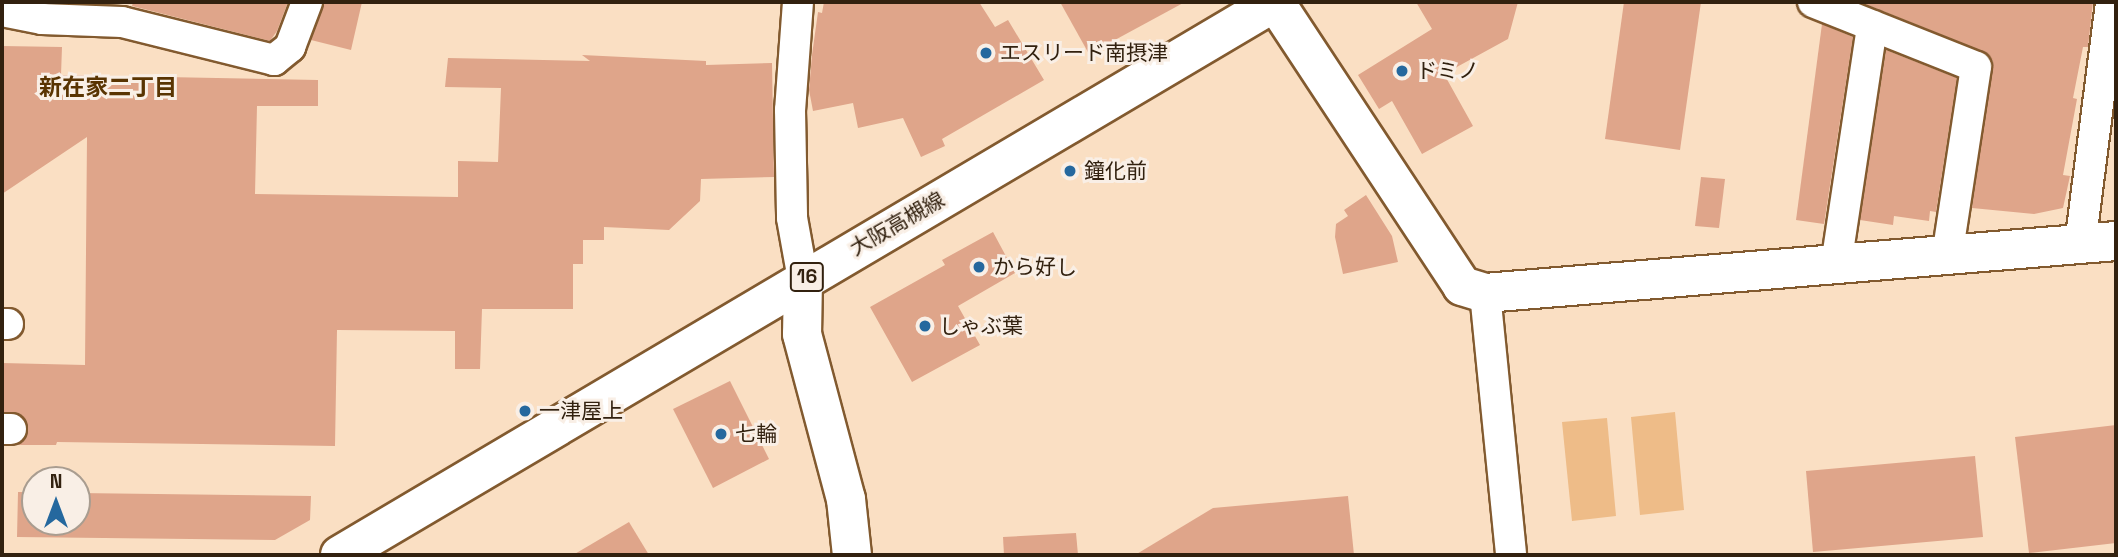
<!DOCTYPE html>
<meta charset="utf-8">
<style>
body{margin:0}
#map{position:relative;width:2118px;height:557px;overflow:hidden;background:#fadfc3;font-family:"Space Grotesk","Noto Sans JP",sans-serif}
div>[style]{position:absolute}
.green>*{inset:0;background:#eebc88}
.building>*{inset:0;background:#dfa58a}
.roads{filter:drop-shadow(2px 0 #825a2f) drop-shadow(-2px 0 #825a2f) drop-shadow(0 2px #825a2f) drop-shadow(0 -2px #825a2f)}
.minor>*{height:30px;margin:-15px;padding:0 15px;transform-origin:15px;border-radius:15px;background:#fff}
.tertiary>*{height:38px;margin:-19px;padding:0 19px;transform-origin:19px;border-radius:19px;background:#fff}
.primary>*{height:38px;margin:-19px;padding:0 19px;transform-origin:19px;border-radius:19px;background:#fff}
.dots>*{width:19px;height:19px;translate:-50% -50%;box-sizing:border-box;border:4px solid #f9efe6;border-radius:50%}
span{translate:-50% -50%;white-space:nowrap;text-align:center;line-height:1.15;-webkit-text-stroke:6px #f9efe6;paint-order:stroke}
.shield-label span{padding:2px 5px;background:#f9efe6;border:2px solid;border-radius:5px;-webkit-text-stroke-width:0}
.shield-label{font-size:19px;color:#32210f;font-weight:700}
.poi-label{font-size:21px;color:#32210f}
.left{translate:0 -50%;text-align:left}
.street-label{font-size:21px;color:#32210f}
.neighbourhood-label{font-size:23px;color:#593402;font-weight:700}
.frame{position:absolute;inset:0;border:4px solid #32210f;pointer-events:none}
.north{position:absolute;left:21px;top:466px;width:70px;height:70px;box-sizing:border-box;background:#f9efe6;border:2px solid #a99d90;border-radius:50%;rotate:0deg;font-size:19px;font-weight:700;line-height:28px;text-align:center;color:#32210f}
.north::after{content:'';display:block;margin:auto;width:24px;height:32px;background:#25689e;clip-path:polygon(50% 0,100% 100%,50% 72%,0 100%)}
</style>
<div id="map">
<div class="green">
<i style="clip-path:polygon(1675px 412px,1684px 510px,1640px 515px,1631px 417px)"></i>
<i style="clip-path:polygon(1607px 418px,1616px 516px,1572px 521px,1562px 422px)"></i>
</div>
<div class="building">
<i style="clip-path:polygon(133px 2px,288px 2px,277px 31px,270px 41px,132px 6px)"></i>
<i style="clip-path:polygon(324px 2px,362px 2px,351px 50px,311px 40px)"></i>
<i style="clip-path:polygon(824px 2px,979px 2px,995px 27px,1008px 20px,1044px 80px,942px 139px,945px 146px,921px 157px,903px 118px,858px 128px,853px 103px,813px 111px,809px 90px,812px 55px,818px 12px,822px 13px)"></i>
<i style="clip-path:polygon(1060px 2px,1185px 2px,1089px 54px)"></i>
<i style="clip-path:polygon(1416px 2px,1518px 2px,1508px 39px,1444px 74px,1473px 126px,1422px 154px,1392px 101px,1379px 109px,1358px 75px,1432px 29px)"></i>
<i style="clip-path:polygon(1624px 2px,1701px 2px,1680px 150px,1605px 139px)"></i>
<i style="clip-path:polygon(1860px 2px,2093px 2px,2088px 47px,2083px 47px,2073px 98px,2077px 99px,2063px 175px,2070px 176px,2063px 208px,2034px 214px,1972px 208px,1993px 61px,1982px 51px)"></i>
<i style="clip-path:polygon(1822px 24px,1853px 37px,1824px 224px,1796px 220px)"></i>
<i style="clip-path:polygon(2px 46px,62px 47px,61px 75px,318px 80px,318px 106px,257px 106px,255px 194px,458px 197px,458px 161px,498px 162px,501px 88px,445px 87px,448px 58px,590px 61px,582px 55px,706px 61px,706px 65px,772px 63px,774px 177px,701px 179px,700px 201px,669px 230px,604px 227px,604px 240px,583px 240px,583px 264px,573px 264px,573px 309px,482px 309px,480px 369px,455px 369px,455px 331px,337px 330px,335px 446px,57px 442px,56px 445px,18px 445px,26px 438px,28px 428px,20px 414px,2px 412px,2px 363px,85px 365px,87px 137px,2px 194px)"></i>
<i style="clip-path:polygon(1886px 50px,1957px 78px,1936px 212px,1930px 211px,1929px 221px,1894px 216px,1893px 225px,1860px 220px)"></i>
<i style="clip-path:polygon(1701px 177px,1725px 179px,1719px 228px,1695px 226px)"></i>
<i style="clip-path:polygon(1366px 195px,1392px 236px,1398px 262px,1343px 274px,1335px 237px,1336px 224px,1348px 216px,1344px 210px)"></i>
<i style="clip-path:polygon(993px 232px,1015px 273px,958px 306px,980px 345px,912px 382px,870px 307px,945px 265px,942px 260px)"></i>
<i style="clip-path:polygon(730px 381px,769px 459px,713px 488px,673px 409px)"></i>
<i style="clip-path:polygon(2116px 425px,2116px 543px,2029px 553px,2015px 437px)"></i>
<i style="clip-path:polygon(1975px 456px,1983px 537px,1813px 552px,1806px 471px)"></i>
<i style="clip-path:polygon(18px 492px,35px 492px,35px 522px,77px 522px,77px 493px,311px 496px,310px 520px,275px 540px,17px 537px)"></i>
<i style="clip-path:polygon(1348px 496px,1354px 555px,1135px 555px,1213px 508px)"></i>
<i style="clip-path:polygon(629px 522px,649px 555px,573px 555px)"></i>
<i style="clip-path:polygon(1076px 533px,1078px 555px,1004px 555px,1003px 537px)"></i>
</div>
<div class="roads">
<div class="minor">
<i style="left:798px;top:2px;width:108px;rotate:94.2deg"></i>
<i style="left:790px;top:110px;width:108px;rotate:88.9deg"></i>
<i style="left:792px;top:218px;width:62px;rotate:79.8deg"></i>
<i style="left:1813px;top:2px;width:175px;rotate:21.7deg"></i>
<i style="left:1976px;top:67px;width:191px;rotate:98.7deg"></i>
<i style="left:2px;top:11px;width:41px;rotate:11.3deg"></i>
<i style="left:42px;top:19px;width:80px;rotate:2.1deg"></i>
<i style="left:122px;top:22px;width:157px;rotate:14deg"></i>
<i style="left:274px;top:60px;width:21px;rotate:-39deg"></i>
<i style="left:290px;top:47px;width:48px;rotate:-69.3deg"></i>
<i style="left:2080px;top:245px;width:245px;rotate:-82.7deg"></i>
<i style="left:1836px;top:265px;width:242px;rotate:-81.4deg"></i>
<i style="left:1485px;top:293px;width:263px;rotate:84.3deg"></i>
<i style="left:2px;top:324px;width:6px"></i>
<i style="left:2px;top:429px;width:9px"></i>
</div>
<div class="tertiary">
<i style="left:1275px;top:2px;width:340px;rotate:56.6deg"></i>
<i style="left:1462px;top:286px;width:24px;rotate:17deg"></i>
<i style="left:1485px;top:293px;width:633px;rotate:-4.71deg"></i>
<i style="left:803px;top:279px;width:55px;rotate:91deg"></i>
<i style="left:802px;top:334px;width:171px;rotate:75.1deg"></i>
<i style="left:846px;top:499px;width:56px;rotate:83.9deg"></i>
</div>
<div class="primary">
<i style="left:340px;top:555px;width:1086px;rotate:-30.6deg"></i>
</div>
</div>
<div class="dots">
<i style="left:986px;top:53px;background:#25689e"></i>
<i style="left:1402px;top:71px;background:#25689e"></i>
<i style="left:1070px;top:171px;background:#25689e"></i>
<i style="left:979px;top:267px;background:#25689e"></i>
<i style="left:925px;top:326px;background:#25689e"></i>
<i style="left:525px;top:411px;background:#25689e"></i>
<i style="left:721px;top:434px;background:#25689e"></i>
</div>
<div class="shield-label">
<span style="left:807px;top:277px">16</span>
</div>
<div class="poi-label">
<span class="left" style="left:1000px;top:53px">エスリード南摂津</span>
<span class="left" style="left:1416px;top:71px">ドミノ</span>
<span class="left" style="left:1084px;top:171px">鐘化前</span>
<span class="left" style="left:993px;top:267px">から好し</span>
<span class="left" style="left:939px;top:326px">しゃぶ葉</span>
<span class="left" style="left:539px;top:411px">一津屋上</span>
<span class="left" style="left:735px;top:434px">七輪</span>
</div>
<div class="street-label">
<span style="left:897px;top:224px;rotate:-30deg">大阪高槻線</span>
</div>
<div class="neighbourhood-label">
<span style="left:108px;top:87px">新在家二丁目</span>
</div>
<div class="frame"></div>
<div class="north">N</div>
</div>
